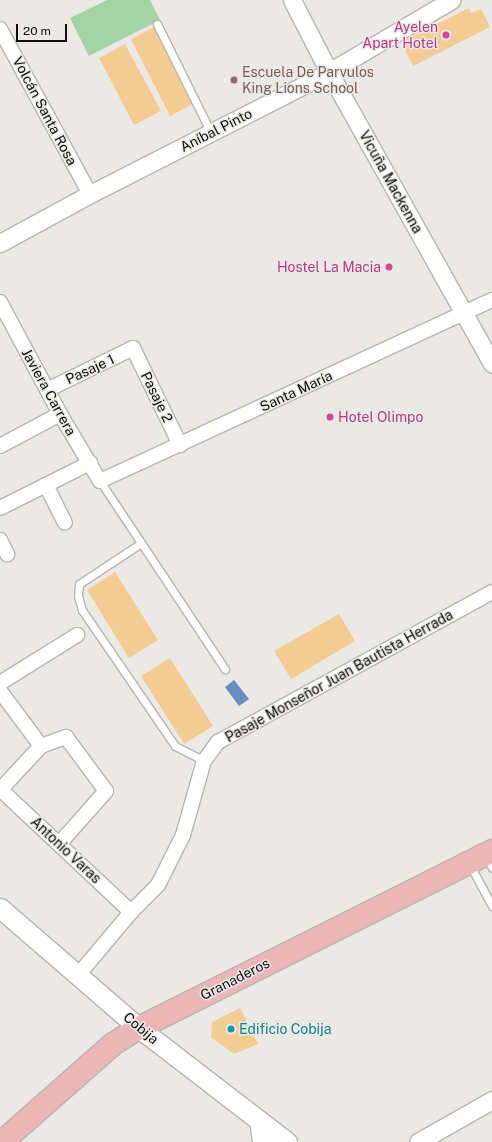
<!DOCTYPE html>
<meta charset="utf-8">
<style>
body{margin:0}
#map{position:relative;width:492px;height:1142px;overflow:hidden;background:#eae9e6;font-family:"Public Sans",sans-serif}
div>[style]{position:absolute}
.green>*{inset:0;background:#a4d3a5}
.water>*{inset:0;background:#688ec0}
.building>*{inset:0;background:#f4cc93}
.roads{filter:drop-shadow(1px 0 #b6b5b2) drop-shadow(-1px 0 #b6b5b2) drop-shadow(0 1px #b6b5b2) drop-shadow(0 -1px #b6b5b2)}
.service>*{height:7px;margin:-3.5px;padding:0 3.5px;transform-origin:3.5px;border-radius:3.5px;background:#fff}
.minor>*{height:14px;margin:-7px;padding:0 7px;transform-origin:7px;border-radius:7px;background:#fff}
.tertiary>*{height:17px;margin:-8.5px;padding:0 8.5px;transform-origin:8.5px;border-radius:8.5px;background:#fff}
.secondary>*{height:19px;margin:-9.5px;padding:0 9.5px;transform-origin:9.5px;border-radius:9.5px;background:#fff}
.primary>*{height:22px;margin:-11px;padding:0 11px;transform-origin:11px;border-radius:11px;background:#edb6b6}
.dots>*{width:11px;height:11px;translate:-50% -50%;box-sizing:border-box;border:2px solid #eae9e6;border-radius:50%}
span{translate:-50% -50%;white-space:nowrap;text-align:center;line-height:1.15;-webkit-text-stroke:3px #eae9e6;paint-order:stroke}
.hotel-label{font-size:14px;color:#b23c85}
.right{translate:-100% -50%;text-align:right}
.left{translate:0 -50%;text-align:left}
.education-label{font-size:14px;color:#785e54}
.street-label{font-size:14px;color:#0f0e0d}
.culture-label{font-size:14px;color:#0d838f}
.scale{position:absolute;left:16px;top:24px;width:51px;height:18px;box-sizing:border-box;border:2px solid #0f0e0d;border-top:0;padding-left:5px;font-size:12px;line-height:14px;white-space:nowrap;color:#0f0e0d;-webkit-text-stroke:3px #eae9e6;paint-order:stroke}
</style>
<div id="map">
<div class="green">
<i style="clip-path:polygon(107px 0,150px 0,160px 20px,89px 56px,70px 18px)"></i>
</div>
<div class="water">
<i style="clip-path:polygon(234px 680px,249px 699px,239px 706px,225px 687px)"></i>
</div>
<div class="building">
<i style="clip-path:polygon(469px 8px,471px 13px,481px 9px,490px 27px,413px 66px,401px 42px)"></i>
<i style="clip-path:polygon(154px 27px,193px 104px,170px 116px,131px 39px)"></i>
<i style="clip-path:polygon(125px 44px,161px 111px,134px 125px,99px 58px)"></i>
<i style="clip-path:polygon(115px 572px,158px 640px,129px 658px,87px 590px)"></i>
<i style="clip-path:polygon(339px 614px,355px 641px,291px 679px,274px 651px)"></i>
<i style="clip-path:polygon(170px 658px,213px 726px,184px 744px,141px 676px)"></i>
<i style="clip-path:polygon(240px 1008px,258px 1044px,234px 1054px,211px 1037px,212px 1022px)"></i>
</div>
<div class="roads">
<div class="service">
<i style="left:157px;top:24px;width:122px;rotate:63.6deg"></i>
<i style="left:100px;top:481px;width:226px;rotate:56.4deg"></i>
<i style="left:141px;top:543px;width:74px;rotate:146.5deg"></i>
<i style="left:79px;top:584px;width:12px;rotate:95deg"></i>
<i style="left:78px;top:596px;width:15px;rotate:74deg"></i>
<i style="left:82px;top:610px;width:165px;rotate:55.6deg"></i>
<i style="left:175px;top:746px;width:33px;rotate:27deg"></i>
<i style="left:486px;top:855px;width:14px;rotate:65deg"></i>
<i style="left:470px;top:865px;width:47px;rotate:61.8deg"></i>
</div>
<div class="minor">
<i style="left:0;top:29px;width:188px;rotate:61.4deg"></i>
<i style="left:0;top:302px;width:127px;rotate:61.8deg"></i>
<i style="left:60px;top:414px;width:78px;rotate:59.2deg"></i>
<i style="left:100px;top:481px;width:432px;rotate:-24.8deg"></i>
<i style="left:47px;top:390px;width:96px;rotate:-26deg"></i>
<i style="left:133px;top:348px;width:108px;rotate:64.1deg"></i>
<i style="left:0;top:446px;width:68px;rotate:-28.1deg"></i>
<i style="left:46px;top:485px;width:42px;rotate:63.4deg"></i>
<i style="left:0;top:508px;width:101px;rotate:-26.6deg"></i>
<i style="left:0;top:540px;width:16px;rotate:63deg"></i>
<i style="left:0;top:683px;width:91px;rotate:-31.9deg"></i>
<i style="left:0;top:691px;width:69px;rotate:53.3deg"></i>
<i style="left:41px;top:746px;width:27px;rotate:-20deg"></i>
<i style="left:66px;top:737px;width:67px;rotate:53.5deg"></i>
<i style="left:106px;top:791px;width:69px;rotate:131.5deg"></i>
<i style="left:0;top:789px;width:180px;rotate:43.2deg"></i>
<i style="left:0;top:790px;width:60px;rotate:-47deg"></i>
<i style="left:79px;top:974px;width:81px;rotate:-50deg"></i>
<i style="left:131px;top:912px;width:38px;rotate:-45deg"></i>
<i style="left:158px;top:885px;width:56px;rotate:-63.4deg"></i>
<i style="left:183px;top:835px;width:77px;rotate:-74.2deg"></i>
<i style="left:204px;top:761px;width:24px;rotate:-54deg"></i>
<i style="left:218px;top:742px;width:312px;rotate:-28.7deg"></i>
</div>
<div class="tertiary">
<i style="left:292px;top:0;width:81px;rotate:62.8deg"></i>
<i style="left:329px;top:72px;width:334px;rotate:60.8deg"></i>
<i style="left:0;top:243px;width:102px;rotate:-28.6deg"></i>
<i style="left:90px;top:194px;width:268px;rotate:-27deg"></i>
<i style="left:329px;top:72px;width:142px;rotate:-30.5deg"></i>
<i style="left:418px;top:1142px;width:85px;rotate:-29.6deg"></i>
</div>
<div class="secondary">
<i style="left:0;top:908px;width:184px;rotate:40.8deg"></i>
<i style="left:139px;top:1028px;width:187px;rotate:37.6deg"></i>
<i style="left:259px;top:1120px;width:22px;rotate:82deg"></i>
</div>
<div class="primary">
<i style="left:2px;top:1142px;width:148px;rotate:-41.4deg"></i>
<i style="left:113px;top:1044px;width:31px;rotate:-32deg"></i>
<i style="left:139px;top:1028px;width:395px;rotate:-26.6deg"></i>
</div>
</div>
<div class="dots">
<i style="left:446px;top:35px;background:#d1479c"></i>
<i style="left:234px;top:80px;background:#8d6e63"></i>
<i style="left:389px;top:267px;background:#d1479c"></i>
<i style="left:330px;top:417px;background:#d1479c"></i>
<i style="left:231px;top:1029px;background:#0f9aa8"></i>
</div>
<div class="hotel-label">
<span class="right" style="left:438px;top:35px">Ayelen<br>Apart Hotel</span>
<span class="right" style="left:381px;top:267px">Hostel La Macia</span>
<span class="left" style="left:338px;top:417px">Hotel Olimpo</span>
</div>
<div class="education-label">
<span class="left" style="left:242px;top:80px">Escuela De Parvulos<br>King Lions School</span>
</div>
<div class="street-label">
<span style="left:45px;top:111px;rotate:62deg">Volcán Santa Rosa</span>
<span style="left:216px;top:130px;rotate:-27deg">Aníbal Pinto</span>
<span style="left:391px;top:182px;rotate:61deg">Vicuña Mackenna</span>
<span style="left:90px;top:369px;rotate:-25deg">Pasaje 1</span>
<span style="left:296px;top:391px;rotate:-25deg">Santa María</span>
<span style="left:49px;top:392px;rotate:61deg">Javiera Carrera</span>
<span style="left:157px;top:397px;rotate:64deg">Pasaje 2</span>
<span style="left:339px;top:676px;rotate:-29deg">Pasaje Monseñor Juan Bautista Herrada</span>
<span style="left:66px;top:850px;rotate:43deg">Antonio Varas</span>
<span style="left:235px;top:979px;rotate:-27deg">Granaderos</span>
<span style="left:141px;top:1028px;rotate:40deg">Cobija</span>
</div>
<div class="culture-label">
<span class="left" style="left:239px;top:1029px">Edificio Cobija</span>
</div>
<div class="scale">20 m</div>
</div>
